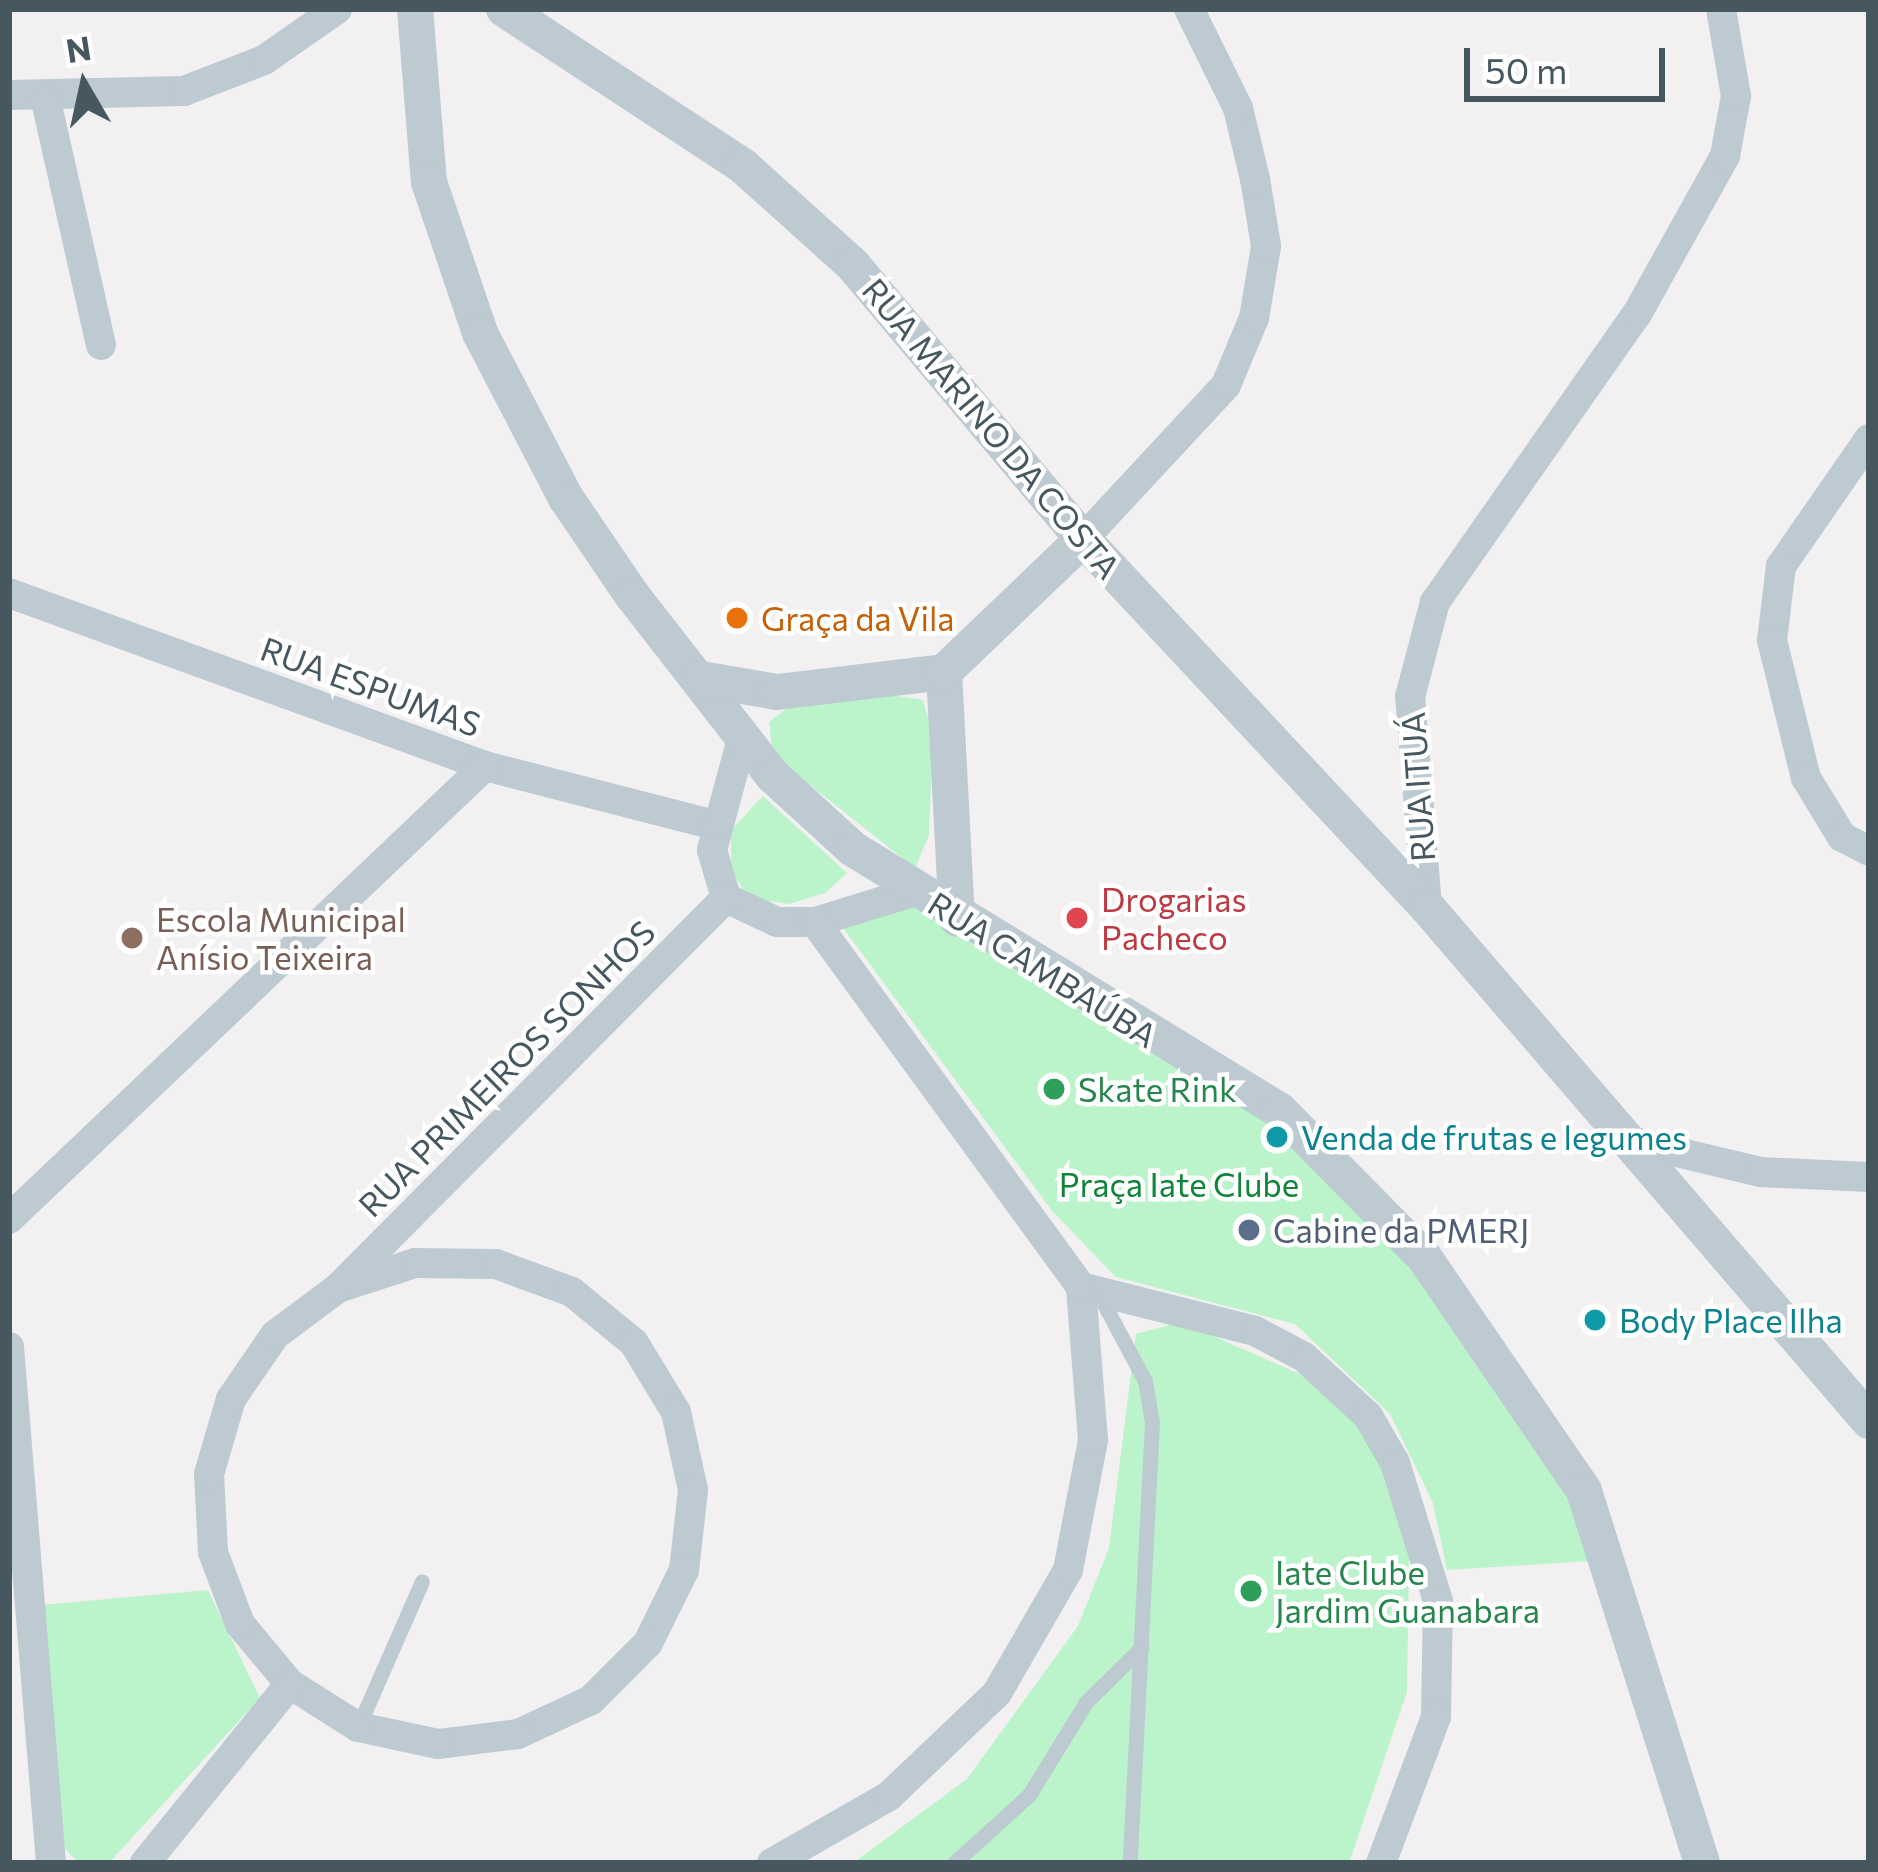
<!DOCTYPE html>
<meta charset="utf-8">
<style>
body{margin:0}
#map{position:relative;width:1878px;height:1872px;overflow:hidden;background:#f3f0f1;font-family:Commissioner,sans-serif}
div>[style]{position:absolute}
.green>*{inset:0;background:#bbf4ca}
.service>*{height:15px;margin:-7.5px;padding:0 7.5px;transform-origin:7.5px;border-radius:7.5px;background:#bdcad1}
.minor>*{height:30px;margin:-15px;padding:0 15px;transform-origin:15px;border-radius:15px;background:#bdcad1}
.tertiary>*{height:36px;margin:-18px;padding:0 18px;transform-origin:18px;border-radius:18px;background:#bdcad1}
.dots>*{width:33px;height:33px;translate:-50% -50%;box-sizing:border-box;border:6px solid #fff;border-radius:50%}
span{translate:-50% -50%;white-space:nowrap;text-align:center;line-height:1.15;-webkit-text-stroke:9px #fff;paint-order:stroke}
.street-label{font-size:33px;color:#465760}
.food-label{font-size:33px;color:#c56008}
.left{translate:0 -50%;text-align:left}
.health-label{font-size:33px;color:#be3a42}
.education-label{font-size:33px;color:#785e54}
.leisure-label{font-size:33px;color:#27864d}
.culture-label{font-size:33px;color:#0d838f}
.park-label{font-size:33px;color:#0e8539}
.service-label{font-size:33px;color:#4e5e75}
.frame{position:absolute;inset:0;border:12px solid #465760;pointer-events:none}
.north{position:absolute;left:24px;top:24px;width:120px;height:120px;-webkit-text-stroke:9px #fff;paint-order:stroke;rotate:351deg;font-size:33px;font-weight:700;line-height:48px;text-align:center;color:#465760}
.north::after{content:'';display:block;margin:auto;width:42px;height:54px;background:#465760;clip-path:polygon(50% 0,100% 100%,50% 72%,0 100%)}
.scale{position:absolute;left:1464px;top:48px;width:201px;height:54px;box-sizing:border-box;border:6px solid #465760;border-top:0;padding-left:15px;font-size:36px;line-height:42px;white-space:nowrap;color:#465760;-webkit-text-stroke:9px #fff;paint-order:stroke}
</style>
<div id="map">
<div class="green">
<i style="clip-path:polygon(884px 694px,923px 700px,933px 736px,929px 835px,915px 868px,773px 756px,769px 722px,795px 702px)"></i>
<i style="clip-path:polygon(763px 796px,847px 873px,825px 893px,789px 904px,748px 898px,731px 869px,731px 830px)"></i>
<i style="clip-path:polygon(910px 899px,1272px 1116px,1343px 1183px,1525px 1406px,1598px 1536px,1590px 1561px,1447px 1570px,1433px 1503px,1390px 1414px,1295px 1324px,1116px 1277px,1052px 1211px,838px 921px)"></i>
<i style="clip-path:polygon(1181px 1322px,1316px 1381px,1365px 1434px,1395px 1498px,1409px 1557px,1407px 1692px,1349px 1863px,853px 1863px,967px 1779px,1078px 1626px,1109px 1548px,1136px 1334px)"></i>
<i style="clip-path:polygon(208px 1590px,260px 1698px,109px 1863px,78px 1863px,62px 1845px,41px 1605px)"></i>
</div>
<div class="service">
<i style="left:1097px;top:1291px;width:102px;rotate:61.9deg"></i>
<i style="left:1145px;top:1381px;width:42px;rotate:80.3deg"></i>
<i style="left:1152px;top:1422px;width:442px;rotate:92.9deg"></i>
<i style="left:358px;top:1727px;width:159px;rotate:-66.3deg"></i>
<i style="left:954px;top:1863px;width:101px;rotate:-42.2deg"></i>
<i style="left:1029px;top:1795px;width:109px;rotate:-58.5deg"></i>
<i style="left:1086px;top:1702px;width:78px;rotate:-44.5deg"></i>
</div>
<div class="minor">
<i style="left:9px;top:95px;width:175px;rotate:-1.3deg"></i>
<i style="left:184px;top:91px;width:86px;rotate:-21.2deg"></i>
<i style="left:264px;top:60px;width:89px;rotate:-34.9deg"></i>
<i style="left:46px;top:101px;width:250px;rotate:77.3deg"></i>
<i style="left:1869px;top:439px;width:155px;rotate:124.7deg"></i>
<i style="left:1781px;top:566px;width:75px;rotate:96.9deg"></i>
<i style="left:1772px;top:640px;width:142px;rotate:76.2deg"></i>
<i style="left:1806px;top:778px;width:69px;rotate:58.6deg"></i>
<i style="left:1842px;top:837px;width:30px;rotate:27deg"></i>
<i style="left:1083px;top:539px;width:210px;rotate:-47.1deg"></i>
<i style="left:1226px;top:385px;width:73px;rotate:-67.3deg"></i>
<i style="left:1254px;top:318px;width:73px;rotate:-80.5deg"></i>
<i style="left:1266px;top:246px;width:68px;rotate:-99.3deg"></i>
<i style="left:1255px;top:179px;width:73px;rotate:-103.5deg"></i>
<i style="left:1238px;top:108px;width:110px;rotate:-116.3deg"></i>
<i style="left:9px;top:593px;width:506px;rotate:19.97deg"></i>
<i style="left:485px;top:766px;width:237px;rotate:14.4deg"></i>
<i style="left:742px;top:739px;width:115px;rotate:105.1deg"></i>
<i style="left:712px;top:850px;width:50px;rotate:73.7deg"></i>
<i style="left:726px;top:898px;width:56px;rotate:25.2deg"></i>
<i style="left:777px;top:922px;width:38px"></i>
<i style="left:815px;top:922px;width:106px;rotate:-17.1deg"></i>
<i style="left:1427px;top:907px;width:211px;rotate:-94.6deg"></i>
<i style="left:1410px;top:697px;width:98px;rotate:-75.3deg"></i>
<i style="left:1435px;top:602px;width:352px;rotate:-55deg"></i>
<i style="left:1637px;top:314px;width:181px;rotate:-60.9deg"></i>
<i style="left:1725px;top:156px;width:61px;rotate:-79.6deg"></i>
<i style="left:1736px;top:96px;width:88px;rotate:-99.8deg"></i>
<i style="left:1622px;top:1139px;width:142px;rotate:13.4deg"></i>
<i style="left:1760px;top:1172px;width:109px;rotate:2.6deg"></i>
<i style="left:9px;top:1219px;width:657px;rotate:-43.58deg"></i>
<i style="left:1081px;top:1287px;width:179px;rotate:14.2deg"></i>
<i style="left:1255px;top:1331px;width:55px;rotate:28deg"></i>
<i style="left:1304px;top:1357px;width:87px;rotate:42.7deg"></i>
<i style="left:1368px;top:1416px;width:54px;rotate:60.1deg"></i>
<i style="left:1395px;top:1463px;width:145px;rotate:72.7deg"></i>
<i style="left:1438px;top:1601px;width:116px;rotate:91deg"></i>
<i style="left:1436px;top:1717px;width:156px;rotate:110.6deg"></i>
<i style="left:338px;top:1288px;width:81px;rotate:-18deg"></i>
<i style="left:415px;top:1263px;width:81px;rotate:0.7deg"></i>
<i style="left:496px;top:1264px;width:81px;rotate:20.2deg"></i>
<i style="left:572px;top:1292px;width:80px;rotate:39.4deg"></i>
<i style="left:634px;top:1343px;width:81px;rotate:58.7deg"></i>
<i style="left:676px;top:1412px;width:80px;rotate:77.7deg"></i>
<i style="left:693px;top:1490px;width:81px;rotate:96.4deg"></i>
<i style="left:684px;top:1570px;width:81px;rotate:116.3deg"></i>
<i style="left:648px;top:1643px;width:81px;rotate:135deg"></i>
<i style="left:591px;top:1700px;width:81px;rotate:155deg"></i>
<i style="left:518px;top:1734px;width:81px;rotate:172.9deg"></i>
<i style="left:438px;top:1744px;width:82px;rotate:-168deg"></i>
<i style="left:358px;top:1727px;width:80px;rotate:-147.7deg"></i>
<i style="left:290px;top:1684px;width:78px;rotate:-129.8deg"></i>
<i style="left:240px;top:1624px;width:77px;rotate:-110.6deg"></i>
<i style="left:213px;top:1552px;width:78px;rotate:-92.9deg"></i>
<i style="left:209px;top:1474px;width:78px;rotate:-73.7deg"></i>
<i style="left:231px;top:1399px;width:78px;rotate:-55.5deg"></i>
<i style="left:275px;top:1335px;width:79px;rotate:-36.7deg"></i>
<i style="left:338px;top:1288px;width:550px;rotate:-45.15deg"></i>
<i style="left:9px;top:1347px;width:518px;rotate:85.35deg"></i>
<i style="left:145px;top:1863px;width:230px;rotate:-51deg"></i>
<i style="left:772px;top:1863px;width:135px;rotate:-29.8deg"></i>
<i style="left:889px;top:1796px;width:149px;rotate:-43.6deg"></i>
<i style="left:997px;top:1693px;width:142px;rotate:-60deg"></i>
<i style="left:1068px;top:1570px;width:132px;rotate:-79.1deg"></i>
<i style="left:1093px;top:1440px;width:153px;rotate:-94.5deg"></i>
<i style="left:1081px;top:1287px;width:452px;rotate:-126.1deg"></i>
</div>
<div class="tertiary">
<i style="left:415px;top:9px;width:174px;rotate:85.4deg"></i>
<i style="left:429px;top:182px;width:159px;rotate:71.3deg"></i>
<i style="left:480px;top:333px;width:186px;rotate:62.5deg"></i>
<i style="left:566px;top:498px;width:117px;rotate:55.8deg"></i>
<i style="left:632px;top:595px;width:229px;rotate:52.1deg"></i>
<i style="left:773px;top:776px;width:108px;rotate:42.4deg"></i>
<i style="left:853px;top:849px;width:500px;rotate:31.5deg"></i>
<i style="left:1279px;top:1110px;width:206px;rotate:45.4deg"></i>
<i style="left:1424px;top:1257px;width:283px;rotate:55.6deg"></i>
<i style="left:1584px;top:1491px;width:390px;rotate:72.4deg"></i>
<i style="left:504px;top:9px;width:286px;rotate:33.3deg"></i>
<i style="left:743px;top:166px;width:147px;rotate:42deg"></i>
<i style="left:852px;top:264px;width:359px;rotate:50deg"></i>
<i style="left:1083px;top:539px;width:504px;rotate:46.93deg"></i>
<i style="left:1427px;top:907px;width:678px;rotate:49.31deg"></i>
<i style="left:944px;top:672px;width:247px;rotate:87deg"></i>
<i style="left:701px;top:679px;width:77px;rotate:9.7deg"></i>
<i style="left:777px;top:692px;width:168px;rotate:-6.8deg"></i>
<i style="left:944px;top:672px;width:192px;rotate:-43.7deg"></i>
</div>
<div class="dots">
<i style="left:737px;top:618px;background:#e8710a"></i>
<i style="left:1077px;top:918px;background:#e0444e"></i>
<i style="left:132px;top:938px;background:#8d6e63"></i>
<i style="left:1054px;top:1089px;background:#2e9e5b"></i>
<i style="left:1277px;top:1137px;background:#0f9aa8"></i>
<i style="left:1249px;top:1230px;background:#5c6f8a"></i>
<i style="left:1595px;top:1320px;background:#0f9aa8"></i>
<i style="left:1251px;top:1591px;background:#2e9e5b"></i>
</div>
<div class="street-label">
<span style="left:992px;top:428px;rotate:50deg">RUA MARINO DA COSTA</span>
<span style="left:371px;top:686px;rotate:20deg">RUA ESPUMAS</span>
<span style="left:1417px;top:787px;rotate:-94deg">RUA ITUÁ</span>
<span style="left:1043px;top:969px;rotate:32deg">RUA CAMBAÚBA</span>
<span style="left:506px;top:1068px;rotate:-45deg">RUA PRIMEIROS SONHOS</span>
</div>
<div class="food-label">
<span class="left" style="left:761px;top:618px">Graça da Vila</span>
</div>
<div class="health-label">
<span class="left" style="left:1101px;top:918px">Drogarias<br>Pacheco</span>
</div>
<div class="education-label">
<span class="left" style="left:156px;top:938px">Escola Municipal<br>Anísio Teixeira</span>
</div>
<div class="leisure-label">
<span class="left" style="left:1078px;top:1089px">Skate Rink</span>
<span class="left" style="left:1275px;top:1591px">Iate Clube<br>Jardim Guanabara</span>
</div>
<div class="culture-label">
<span class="left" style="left:1301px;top:1137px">Venda de frutas e legumes</span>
<span class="left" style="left:1619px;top:1320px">Body Place Ilha</span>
</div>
<div class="park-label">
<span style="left:1179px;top:1184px">Praça Iate Clube</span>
</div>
<div class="service-label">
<span class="left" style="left:1273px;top:1230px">Cabine da PMERJ</span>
</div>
<div class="frame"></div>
<div class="north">N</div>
<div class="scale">50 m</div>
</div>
